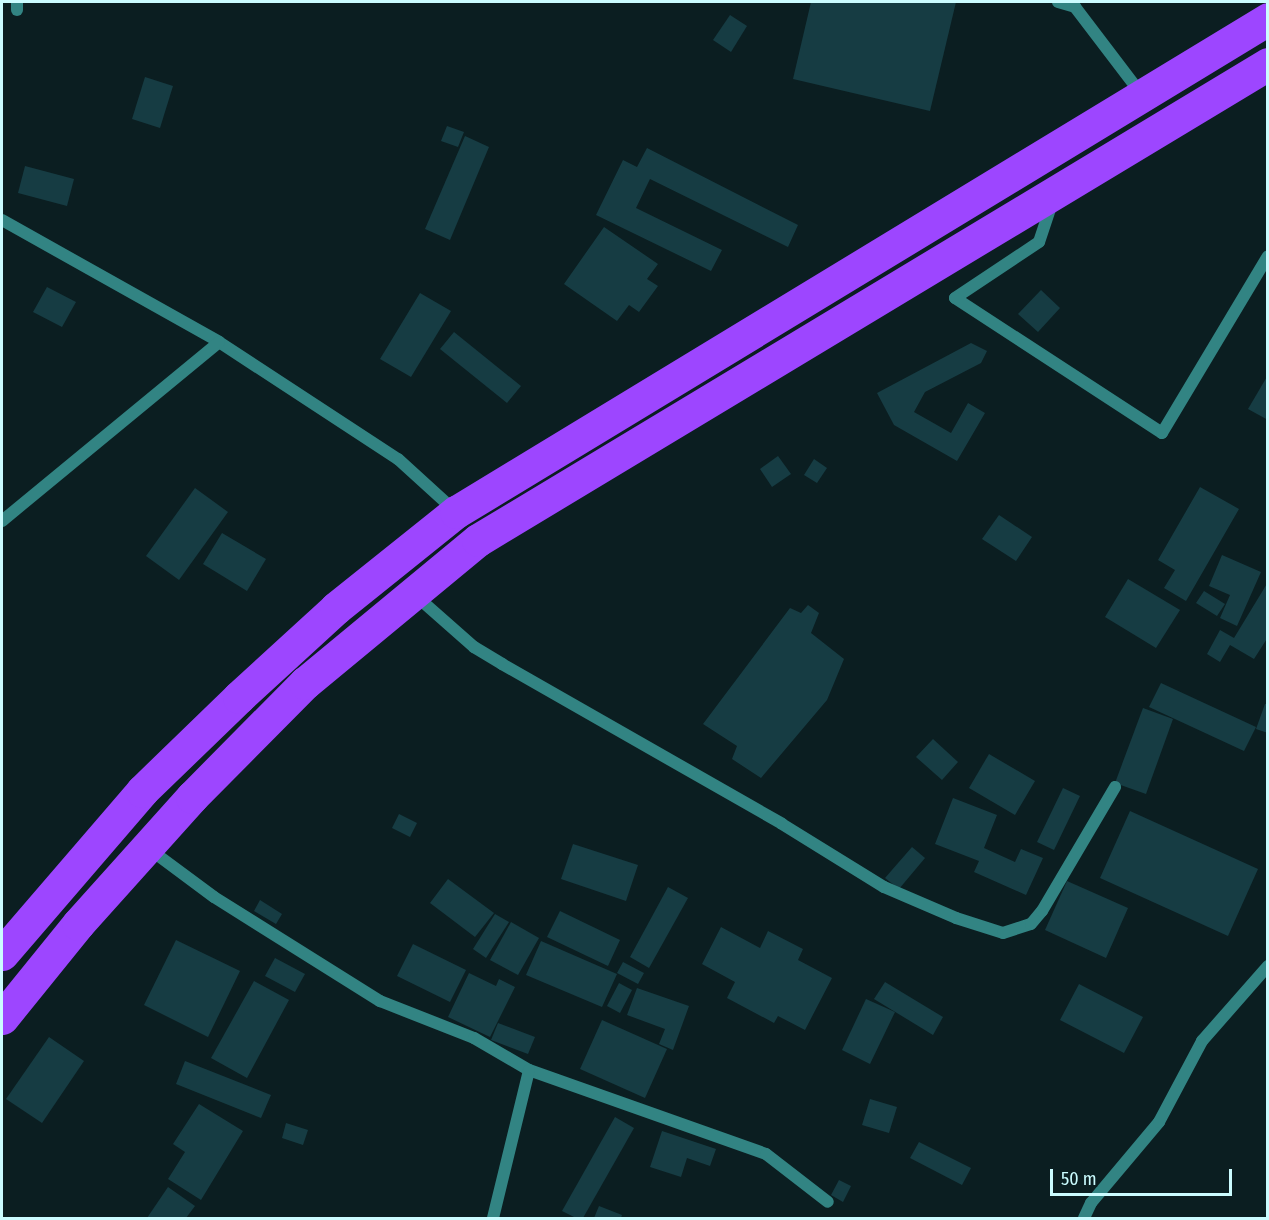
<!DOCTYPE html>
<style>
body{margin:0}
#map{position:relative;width:1269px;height:1220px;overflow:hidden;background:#0b1e21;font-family:"Fira Sans Condensed",sans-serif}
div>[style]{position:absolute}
.building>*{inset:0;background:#163c43}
.lane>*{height:12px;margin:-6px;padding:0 6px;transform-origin:6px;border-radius:6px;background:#328483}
.street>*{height:12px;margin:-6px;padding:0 6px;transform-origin:6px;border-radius:6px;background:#328483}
.highway>*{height:33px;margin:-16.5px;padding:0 16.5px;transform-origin:16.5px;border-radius:16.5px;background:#9d46ff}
span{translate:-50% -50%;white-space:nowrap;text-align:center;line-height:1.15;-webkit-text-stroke:4.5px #0b1e21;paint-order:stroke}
.frame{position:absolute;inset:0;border:3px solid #cbfcff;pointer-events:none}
.scale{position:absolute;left:1050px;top:1169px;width:182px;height:27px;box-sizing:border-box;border:3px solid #cbfcff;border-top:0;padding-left:8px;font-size:18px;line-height:21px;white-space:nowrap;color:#cbfcff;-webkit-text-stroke:4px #0b1e21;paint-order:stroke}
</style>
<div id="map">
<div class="building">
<i style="clip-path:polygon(811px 2px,956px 2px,930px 111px,793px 79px)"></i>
<i style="clip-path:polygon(730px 15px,747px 26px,731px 52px,713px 40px)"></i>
<i style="clip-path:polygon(145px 77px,173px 86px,160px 128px,132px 119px)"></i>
<i style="clip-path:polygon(447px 126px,464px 132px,458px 147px,441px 141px)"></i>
<i style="clip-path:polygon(465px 136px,489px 147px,450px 240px,425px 229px)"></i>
<i style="clip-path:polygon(647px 148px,798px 225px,788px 247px,650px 179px,636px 208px,722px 250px,711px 271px,596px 215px,623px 160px,637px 167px)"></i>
<i style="clip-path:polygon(25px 166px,74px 179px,67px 206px,18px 193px)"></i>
<i style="clip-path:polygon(604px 227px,658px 264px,647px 279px,658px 286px,639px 312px,629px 305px,617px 321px,564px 284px)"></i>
<i style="clip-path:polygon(47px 287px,76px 302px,62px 327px,33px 312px)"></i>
<i style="clip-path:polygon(1041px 290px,1060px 308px,1038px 332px,1018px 314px)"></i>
<i style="clip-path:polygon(420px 293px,451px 311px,411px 377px,380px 359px)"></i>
<i style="clip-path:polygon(454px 332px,521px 386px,507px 403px,440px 349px)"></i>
<i style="clip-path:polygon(971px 343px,987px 351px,981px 363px,925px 392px,914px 412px,951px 433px,968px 403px,985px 413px,957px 461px,894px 425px,877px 393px)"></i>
<i style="clip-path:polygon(1268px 375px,1268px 420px,1248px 409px)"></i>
<i style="clip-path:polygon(778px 456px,791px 474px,772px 487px,760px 469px)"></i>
<i style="clip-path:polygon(814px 459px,827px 468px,817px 483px,804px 475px)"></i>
<i style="clip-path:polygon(1200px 487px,1239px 509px,1186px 601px,1164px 588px,1175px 570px,1158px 560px)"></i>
<i style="clip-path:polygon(195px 488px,228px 512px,179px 580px,146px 556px)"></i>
<i style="clip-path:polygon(999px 515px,1032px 537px,1016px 561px,982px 539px)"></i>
<i style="clip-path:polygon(222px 533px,266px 559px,247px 591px,203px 564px)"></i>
<i style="clip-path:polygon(1222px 555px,1261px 572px,1237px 626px,1220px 618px,1230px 595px,1209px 586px)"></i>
<i style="clip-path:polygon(1128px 579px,1180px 610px,1156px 648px,1105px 617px)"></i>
<i style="clip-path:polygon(1268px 582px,1268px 637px,1254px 659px,1230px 645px,1220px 662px,1207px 654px,1220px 630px,1234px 638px)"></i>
<i style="clip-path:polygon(1204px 591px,1225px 604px,1217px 616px,1196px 603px)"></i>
<i style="clip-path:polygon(808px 605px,819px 613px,811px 633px,844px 659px,827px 700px,761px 778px,732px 759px,737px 746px,703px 724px,790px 608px,801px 613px)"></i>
<i style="clip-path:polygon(1161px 683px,1256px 727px,1244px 751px,1149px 707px)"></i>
<i style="clip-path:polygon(1265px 704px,1268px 704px,1268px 733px,1256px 729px)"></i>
<i style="clip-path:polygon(1143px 708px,1173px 719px,1146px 794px,1115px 783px)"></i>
<i style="clip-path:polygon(933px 739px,958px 762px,942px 780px,916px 757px)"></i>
<i style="clip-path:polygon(989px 754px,1035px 781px,1015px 815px,969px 788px)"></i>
<i style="clip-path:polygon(1063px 788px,1080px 796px,1054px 850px,1037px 842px)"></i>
<i style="clip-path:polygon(953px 798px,997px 815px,984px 848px,1015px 862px,1021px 849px,1043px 858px,1026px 895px,974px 872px,979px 861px,935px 844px)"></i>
<i style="clip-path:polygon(1130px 811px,1258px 869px,1228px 936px,1100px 878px)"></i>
<i style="clip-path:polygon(399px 814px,417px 823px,410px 837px,392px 828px)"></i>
<i style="clip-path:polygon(573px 844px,638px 865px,626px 901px,561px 879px)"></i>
<i style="clip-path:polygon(912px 847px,925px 858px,899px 889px,885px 878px)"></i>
<i style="clip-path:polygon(448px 879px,494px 913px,475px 937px,430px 903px)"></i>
<i style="clip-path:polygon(1067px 881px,1128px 908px,1106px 958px,1045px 930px)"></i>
<i style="clip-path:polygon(668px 887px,688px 898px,649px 968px,630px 957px)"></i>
<i style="clip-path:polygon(260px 900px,282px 914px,276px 924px,254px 911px)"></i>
<i style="clip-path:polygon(560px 911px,620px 940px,608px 966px,547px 937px)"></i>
<i style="clip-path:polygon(495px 914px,509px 922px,486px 958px,473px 949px)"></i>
<i style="clip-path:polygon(511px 922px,539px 938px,518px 975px,490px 960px)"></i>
<i style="clip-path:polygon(721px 927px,760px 948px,768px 931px,803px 949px,798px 960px,832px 978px,805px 1030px,778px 1016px,774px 1023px,727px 998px,735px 982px,702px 964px)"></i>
<i style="clip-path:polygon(176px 940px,240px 971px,208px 1037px,144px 1005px)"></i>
<i style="clip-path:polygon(541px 941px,617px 974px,602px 1007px,526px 975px)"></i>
<i style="clip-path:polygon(413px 944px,466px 970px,450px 1002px,397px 976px)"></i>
<i style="clip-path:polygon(275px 958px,305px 974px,295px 992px,265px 976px)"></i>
<i style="clip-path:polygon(623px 962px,644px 973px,638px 984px,617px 973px)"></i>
<i style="clip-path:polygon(469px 973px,496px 986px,499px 979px,515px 987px,490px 1037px,448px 1017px)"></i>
<i style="clip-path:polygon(254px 981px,289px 1000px,247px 1078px,211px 1058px)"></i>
<i style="clip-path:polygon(885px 982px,943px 1017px,933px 1035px,874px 999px)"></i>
<i style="clip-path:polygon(619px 983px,632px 990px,620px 1013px,607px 1006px)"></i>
<i style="clip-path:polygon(1079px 984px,1143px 1017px,1124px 1053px,1060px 1020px)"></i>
<i style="clip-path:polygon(637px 988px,689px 1006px,673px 1050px,659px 1044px,665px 1029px,627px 1015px)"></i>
<i style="clip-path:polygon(866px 999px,895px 1012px,870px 1064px,842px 1050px)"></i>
<i style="clip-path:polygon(602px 1020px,667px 1049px,645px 1098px,580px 1069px)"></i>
<i style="clip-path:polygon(498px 1023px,535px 1037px,528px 1054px,491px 1040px)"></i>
<i style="clip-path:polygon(49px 1037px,84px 1061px,42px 1123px,6px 1099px)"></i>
<i style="clip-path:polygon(185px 1061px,271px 1095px,261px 1118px,176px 1084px)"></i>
<i style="clip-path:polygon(870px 1099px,897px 1107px,889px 1133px,862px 1125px)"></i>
<i style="clip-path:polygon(199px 1104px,243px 1131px,201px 1200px,168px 1179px,185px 1152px,173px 1144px)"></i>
<i style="clip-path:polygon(615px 1117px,634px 1128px,583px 1218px,576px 1218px,562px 1211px)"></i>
<i style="clip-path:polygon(286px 1123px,308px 1130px,303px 1145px,282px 1138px)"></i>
<i style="clip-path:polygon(662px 1131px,716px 1149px,710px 1166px,687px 1158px,681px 1177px,650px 1167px)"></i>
<i style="clip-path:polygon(919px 1142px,971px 1168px,962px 1185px,910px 1158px)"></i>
<i style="clip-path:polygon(839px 1180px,851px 1186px,843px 1202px,831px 1195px)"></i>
<i style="clip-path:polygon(168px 1187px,195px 1206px,186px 1218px,147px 1218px)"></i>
<i style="clip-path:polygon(599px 1206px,622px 1215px,621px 1218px,594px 1218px)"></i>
</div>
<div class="lane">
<i style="left:1053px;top:200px;width:44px;rotate:108.4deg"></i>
<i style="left:1039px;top:242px;width:101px;rotate:146.3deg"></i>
<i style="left:955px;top:298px;width:247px;rotate:33.1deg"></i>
<i style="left:1162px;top:433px;width:206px;rotate:-59.1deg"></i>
</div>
<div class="street">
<i style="left:1058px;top:2px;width:18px;rotate:16deg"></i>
<i style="left:1075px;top:7px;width:111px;rotate:52.7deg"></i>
<i style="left:17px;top:10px;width:8px;rotate:-90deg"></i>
<i style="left:2px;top:220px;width:249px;rotate:29.3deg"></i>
<i style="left:219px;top:342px;width:214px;rotate:33.2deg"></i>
<i style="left:398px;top:459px;width:76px;rotate:42.3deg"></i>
<i style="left:2px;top:521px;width:281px;rotate:-39.5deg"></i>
<i style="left:415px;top:595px;width:79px;rotate:41.4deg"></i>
<i style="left:474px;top:647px;width:33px;rotate:31deg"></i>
<i style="left:502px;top:664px;width:322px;rotate:29.7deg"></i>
<i style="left:782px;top:824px;width:120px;rotate:31.7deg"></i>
<i style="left:884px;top:887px;width:78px;rotate:23.3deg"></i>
<i style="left:956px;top:918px;width:49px;rotate:17.7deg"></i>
<i style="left:1003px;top:933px;width:29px;rotate:-18deg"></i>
<i style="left:1031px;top:924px;width:17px;rotate:-50deg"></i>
<i style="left:1042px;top:911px;width:144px;rotate:-59.5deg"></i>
<i style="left:148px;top:848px;width:82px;rotate:36.6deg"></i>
<i style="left:214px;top:897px;width:196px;rotate:32.1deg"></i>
<i style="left:380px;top:1001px;width:101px;rotate:21.5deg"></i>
<i style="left:474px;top:1038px;width:64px;rotate:30.2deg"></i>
<i style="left:529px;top:1070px;width:251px;rotate:19.5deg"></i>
<i style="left:766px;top:1154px;width:78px;rotate:37.7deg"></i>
<i style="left:493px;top:1218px;width:152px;rotate:-76.3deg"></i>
<i style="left:1084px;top:1218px;width:17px;rotate:-65deg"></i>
<i style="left:1091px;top:1203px;width:106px;rotate:-50deg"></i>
<i style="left:1159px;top:1122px;width:92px;rotate:-62deg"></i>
<i style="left:1202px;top:1041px;width:100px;rotate:-48.7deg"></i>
</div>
<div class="highway">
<i style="left:2px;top:954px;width:215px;rotate:-49.3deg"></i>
<i style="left:142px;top:791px;width:135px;rotate:-44.1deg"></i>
<i style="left:239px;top:697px;width:132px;rotate:-42.5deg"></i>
<i style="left:336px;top:608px;width:154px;rotate:-38.7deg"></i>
<i style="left:456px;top:512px;width:950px;rotate:-31.26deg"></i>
<i style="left:2px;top:1018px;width:121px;rotate:-51deg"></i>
<i style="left:78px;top:924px;width:171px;rotate:-48.1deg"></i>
<i style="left:192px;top:797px;width:161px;rotate:-45.3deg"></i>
<i style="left:305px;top:683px;width:224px;rotate:-39.6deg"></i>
<i style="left:478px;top:540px;width:922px;rotate:-31.07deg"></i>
</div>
<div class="frame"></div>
<div class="scale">50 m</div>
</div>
